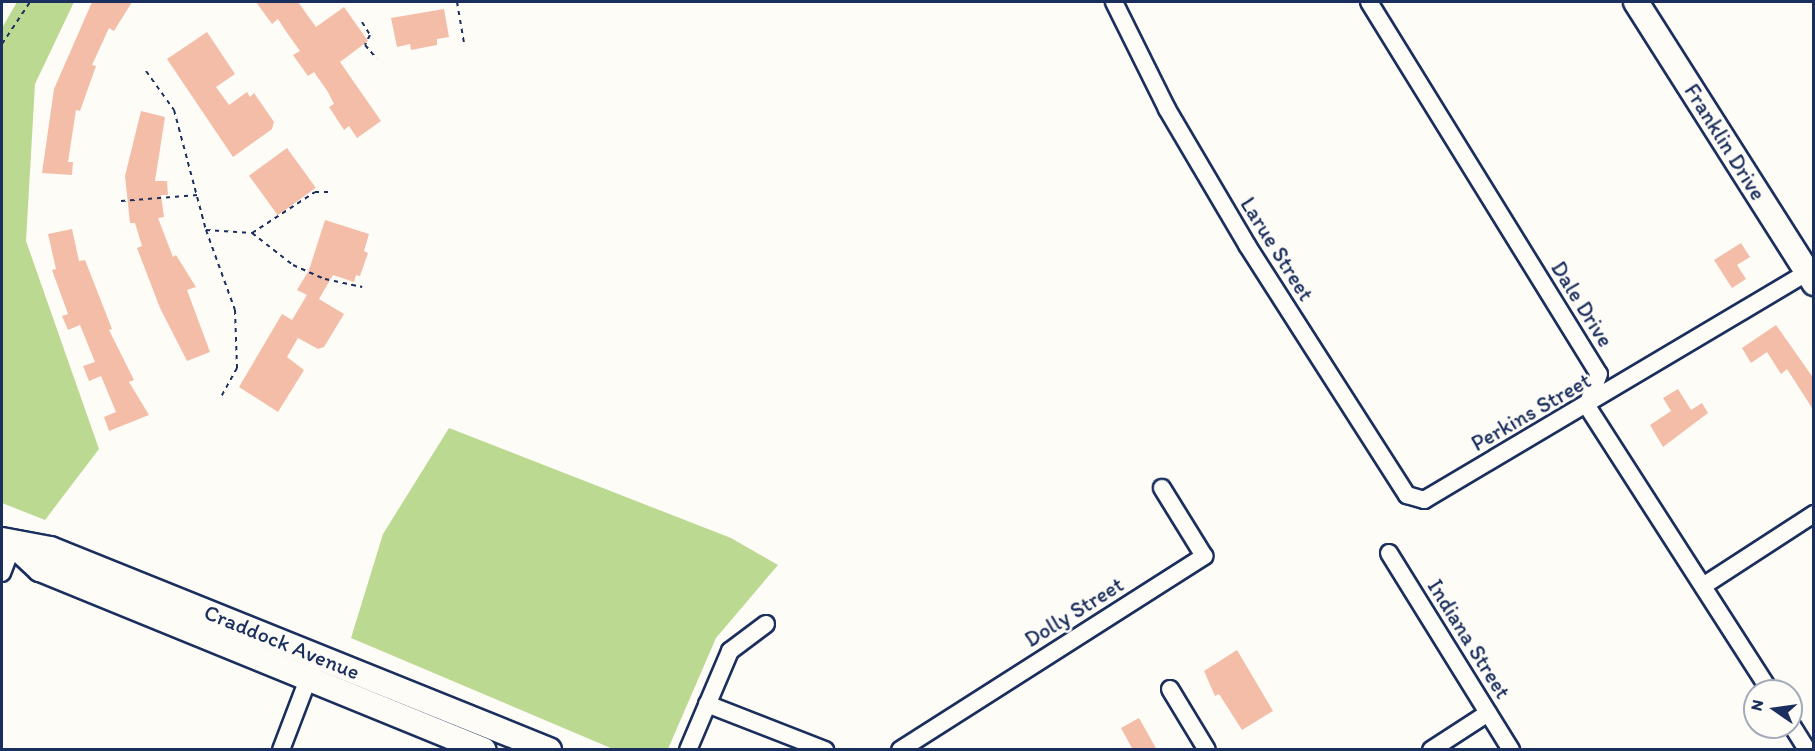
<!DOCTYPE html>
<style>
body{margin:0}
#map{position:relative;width:1815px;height:751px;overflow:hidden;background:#fdfcf7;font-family:Itim,sans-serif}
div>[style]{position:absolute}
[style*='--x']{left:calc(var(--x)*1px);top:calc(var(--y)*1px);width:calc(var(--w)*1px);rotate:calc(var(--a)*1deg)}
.green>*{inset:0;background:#bcd992}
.building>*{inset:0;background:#f4bda8;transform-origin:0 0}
.path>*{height:2px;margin-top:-1px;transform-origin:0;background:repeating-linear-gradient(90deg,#1b2f5e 0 4.5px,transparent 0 9px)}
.roads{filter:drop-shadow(2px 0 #1b2f5e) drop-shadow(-2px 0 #1b2f5e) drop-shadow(0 2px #1b2f5e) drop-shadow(0 -2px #1b2f5e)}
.street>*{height:16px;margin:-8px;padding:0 8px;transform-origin:8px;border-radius:8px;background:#fdfcf7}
.secondary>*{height:24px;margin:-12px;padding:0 12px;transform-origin:12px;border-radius:12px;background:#fdfcf7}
span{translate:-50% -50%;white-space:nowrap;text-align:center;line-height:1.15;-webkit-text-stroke:5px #fdfcf7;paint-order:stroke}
.street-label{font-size:22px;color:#1b2f5e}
.frame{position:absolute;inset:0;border:3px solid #1b2f5e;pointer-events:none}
.north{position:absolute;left:1743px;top:679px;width:60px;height:60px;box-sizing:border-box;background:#fdfcf7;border:2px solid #a3aaba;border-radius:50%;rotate:283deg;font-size:16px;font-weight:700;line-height:24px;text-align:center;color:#1b2f5e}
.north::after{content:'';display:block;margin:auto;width:21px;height:27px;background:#1b2f5e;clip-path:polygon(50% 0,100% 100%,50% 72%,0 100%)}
</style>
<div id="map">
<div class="green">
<i style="clip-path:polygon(17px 2px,74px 2px,35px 84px,26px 241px,99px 449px,45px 520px,2px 503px,2px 28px)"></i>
<i style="clip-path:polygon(449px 428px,731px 538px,778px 565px,716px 638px,668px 749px,613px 749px,351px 638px,383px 534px)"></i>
</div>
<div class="building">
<i style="clip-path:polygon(92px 2px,132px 2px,114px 31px,109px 28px,92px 65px,96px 66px,80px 111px,76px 110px,68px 162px,73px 162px,72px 175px,42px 173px,54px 89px)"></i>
<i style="clip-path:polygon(256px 2px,298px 2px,316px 27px,344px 7px,368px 41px,340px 62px,381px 121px,357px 138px,349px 126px,344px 130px,329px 107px,334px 104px,328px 92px,314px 72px,308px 76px,293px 55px,300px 51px,285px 30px,278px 19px,272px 24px)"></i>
<i style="clip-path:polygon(444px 9px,449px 37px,437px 39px,437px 45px,411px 50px,410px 44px,397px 47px,391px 18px)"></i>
<i style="clip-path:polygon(207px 32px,235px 74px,216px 87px,229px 105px,247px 92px,250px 97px,254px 93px,274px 122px,272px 129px,233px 157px,167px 59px)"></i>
<i style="clip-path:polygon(141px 111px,165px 117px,155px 181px,167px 181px,168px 195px,161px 195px,164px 217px,158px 218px,173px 257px,176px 255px,196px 287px,187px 290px,210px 352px,187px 361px,160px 308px,137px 248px,142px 246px,135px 223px,130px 223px,125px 176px)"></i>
<i style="left:287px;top:148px;width:49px;height:47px;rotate:54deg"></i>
<i style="clip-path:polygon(325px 220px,369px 234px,364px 251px,368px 253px,360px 276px,356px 275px,354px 282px,333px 275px,319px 299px,344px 314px,324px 347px,318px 349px,298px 338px,287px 357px,304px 370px,278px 412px,239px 387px,282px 314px,292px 320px,307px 295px,297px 290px,309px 270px)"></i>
<i style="clip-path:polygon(72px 229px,79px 261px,85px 260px,112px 329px,109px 330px,134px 380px,129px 382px,149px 415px,109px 431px,104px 417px,116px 412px,101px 376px,89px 381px,83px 366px,95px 362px,80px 325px,68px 330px,62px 316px,68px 314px,52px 270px,56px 269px,48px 234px)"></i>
<i style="clip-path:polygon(1741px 243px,1750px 257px,1737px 265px,1746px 279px,1732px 288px,1714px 260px)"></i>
<i style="clip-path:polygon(1776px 325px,1814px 379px,1814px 411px,1787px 369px,1781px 374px,1767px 352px,1751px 363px,1742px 348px)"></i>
<i style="clip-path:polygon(1678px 389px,1691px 410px,1702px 403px,1708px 413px,1663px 447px,1650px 425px,1671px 411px,1663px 398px)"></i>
<i style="clip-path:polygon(1237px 650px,1273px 711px,1242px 730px,1219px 694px,1215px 696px,1204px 671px)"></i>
<i style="clip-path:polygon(1139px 718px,1157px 750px,1133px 750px,1121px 728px)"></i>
</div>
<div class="path">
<i style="--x:198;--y:2;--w:1;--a:0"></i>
<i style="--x:457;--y:2;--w:42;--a:80.3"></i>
<i style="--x:362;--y:22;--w:15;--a:58"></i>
<i style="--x:370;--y:35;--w:11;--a:117"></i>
<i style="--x:365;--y:45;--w:18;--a:49"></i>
<i style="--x:2;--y:44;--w:50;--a:-56.3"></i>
<i style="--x:146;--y:71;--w:48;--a:54.3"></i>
<i style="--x:174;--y:110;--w:124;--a:75.1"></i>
<i style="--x:206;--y:230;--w:85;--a:70.1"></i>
<i style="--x:235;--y:310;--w:58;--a:88"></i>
<i style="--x:237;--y:368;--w:33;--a:119"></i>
<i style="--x:121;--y:201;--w:77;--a:-4.5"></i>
<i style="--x:206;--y:230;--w:46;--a:3.7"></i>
<i style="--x:252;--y:233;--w:75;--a:-33.1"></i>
<i style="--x:315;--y:192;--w:13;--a:0"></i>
<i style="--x:252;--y:233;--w:52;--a:38"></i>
<i style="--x:293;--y:265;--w:35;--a:24"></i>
<i style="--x:325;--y:279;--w:38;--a:12"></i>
</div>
<div class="roads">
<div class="street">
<i style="--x:1114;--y:2;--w:119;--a:63.6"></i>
<i style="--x:1167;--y:109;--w:158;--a:59.5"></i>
<i style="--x:1247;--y:245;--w:297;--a:57.4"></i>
<i style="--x:1407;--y:495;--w:18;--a:16"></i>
<i style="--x:1424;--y:500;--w:454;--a:-30.7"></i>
<i style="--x:1369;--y:2;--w:437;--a:58.3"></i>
<i style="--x:1599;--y:374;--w:34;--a:111"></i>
<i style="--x:1587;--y:406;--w:339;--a:57.3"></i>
<i style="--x:1389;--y:553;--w:232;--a:58.2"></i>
<i style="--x:2;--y:573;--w:31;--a:-69"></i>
<i style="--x:1703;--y:586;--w:132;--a:-33"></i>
<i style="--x:1170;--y:689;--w:71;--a:58.8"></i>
<i style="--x:707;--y:704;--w:127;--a:21.3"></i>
<i style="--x:1791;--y:724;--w:31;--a:58"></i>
<i style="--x:281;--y:750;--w:87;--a:-69.1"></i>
<i style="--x:688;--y:750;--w:108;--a:-67"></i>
<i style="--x:730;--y:651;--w:45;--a:-36.9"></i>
<i style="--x:900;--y:750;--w:361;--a:-32.5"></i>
<i style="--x:1204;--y:556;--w:80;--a:-121.7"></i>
<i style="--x:1431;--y:750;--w:68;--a:-33"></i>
</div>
<div class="secondary">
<i style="--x:1636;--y:2;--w:333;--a:57.6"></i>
<i style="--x:2;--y:540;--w:49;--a:10.6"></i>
<i style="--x:50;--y:549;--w:538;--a:21.94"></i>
<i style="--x:13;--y:544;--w:37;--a:43"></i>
<i style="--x:40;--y:569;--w:479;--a:22.2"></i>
</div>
</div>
<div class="street-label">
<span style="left:1725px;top:142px;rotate:58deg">Franklin Drive</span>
<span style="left:1277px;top:249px;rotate:58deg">Larue Street</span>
<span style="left:1582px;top:304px;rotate:58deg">Dale Drive</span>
<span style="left:1531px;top:412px;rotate:-30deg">Perkins Street</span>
<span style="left:1074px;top:612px;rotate:-32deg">Dolly Street</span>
<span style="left:1469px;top:639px;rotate:58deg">Indiana Street</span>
<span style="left:282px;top:642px;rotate:22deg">Craddock Avenue</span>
</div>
<div class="frame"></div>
<div class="north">N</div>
</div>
